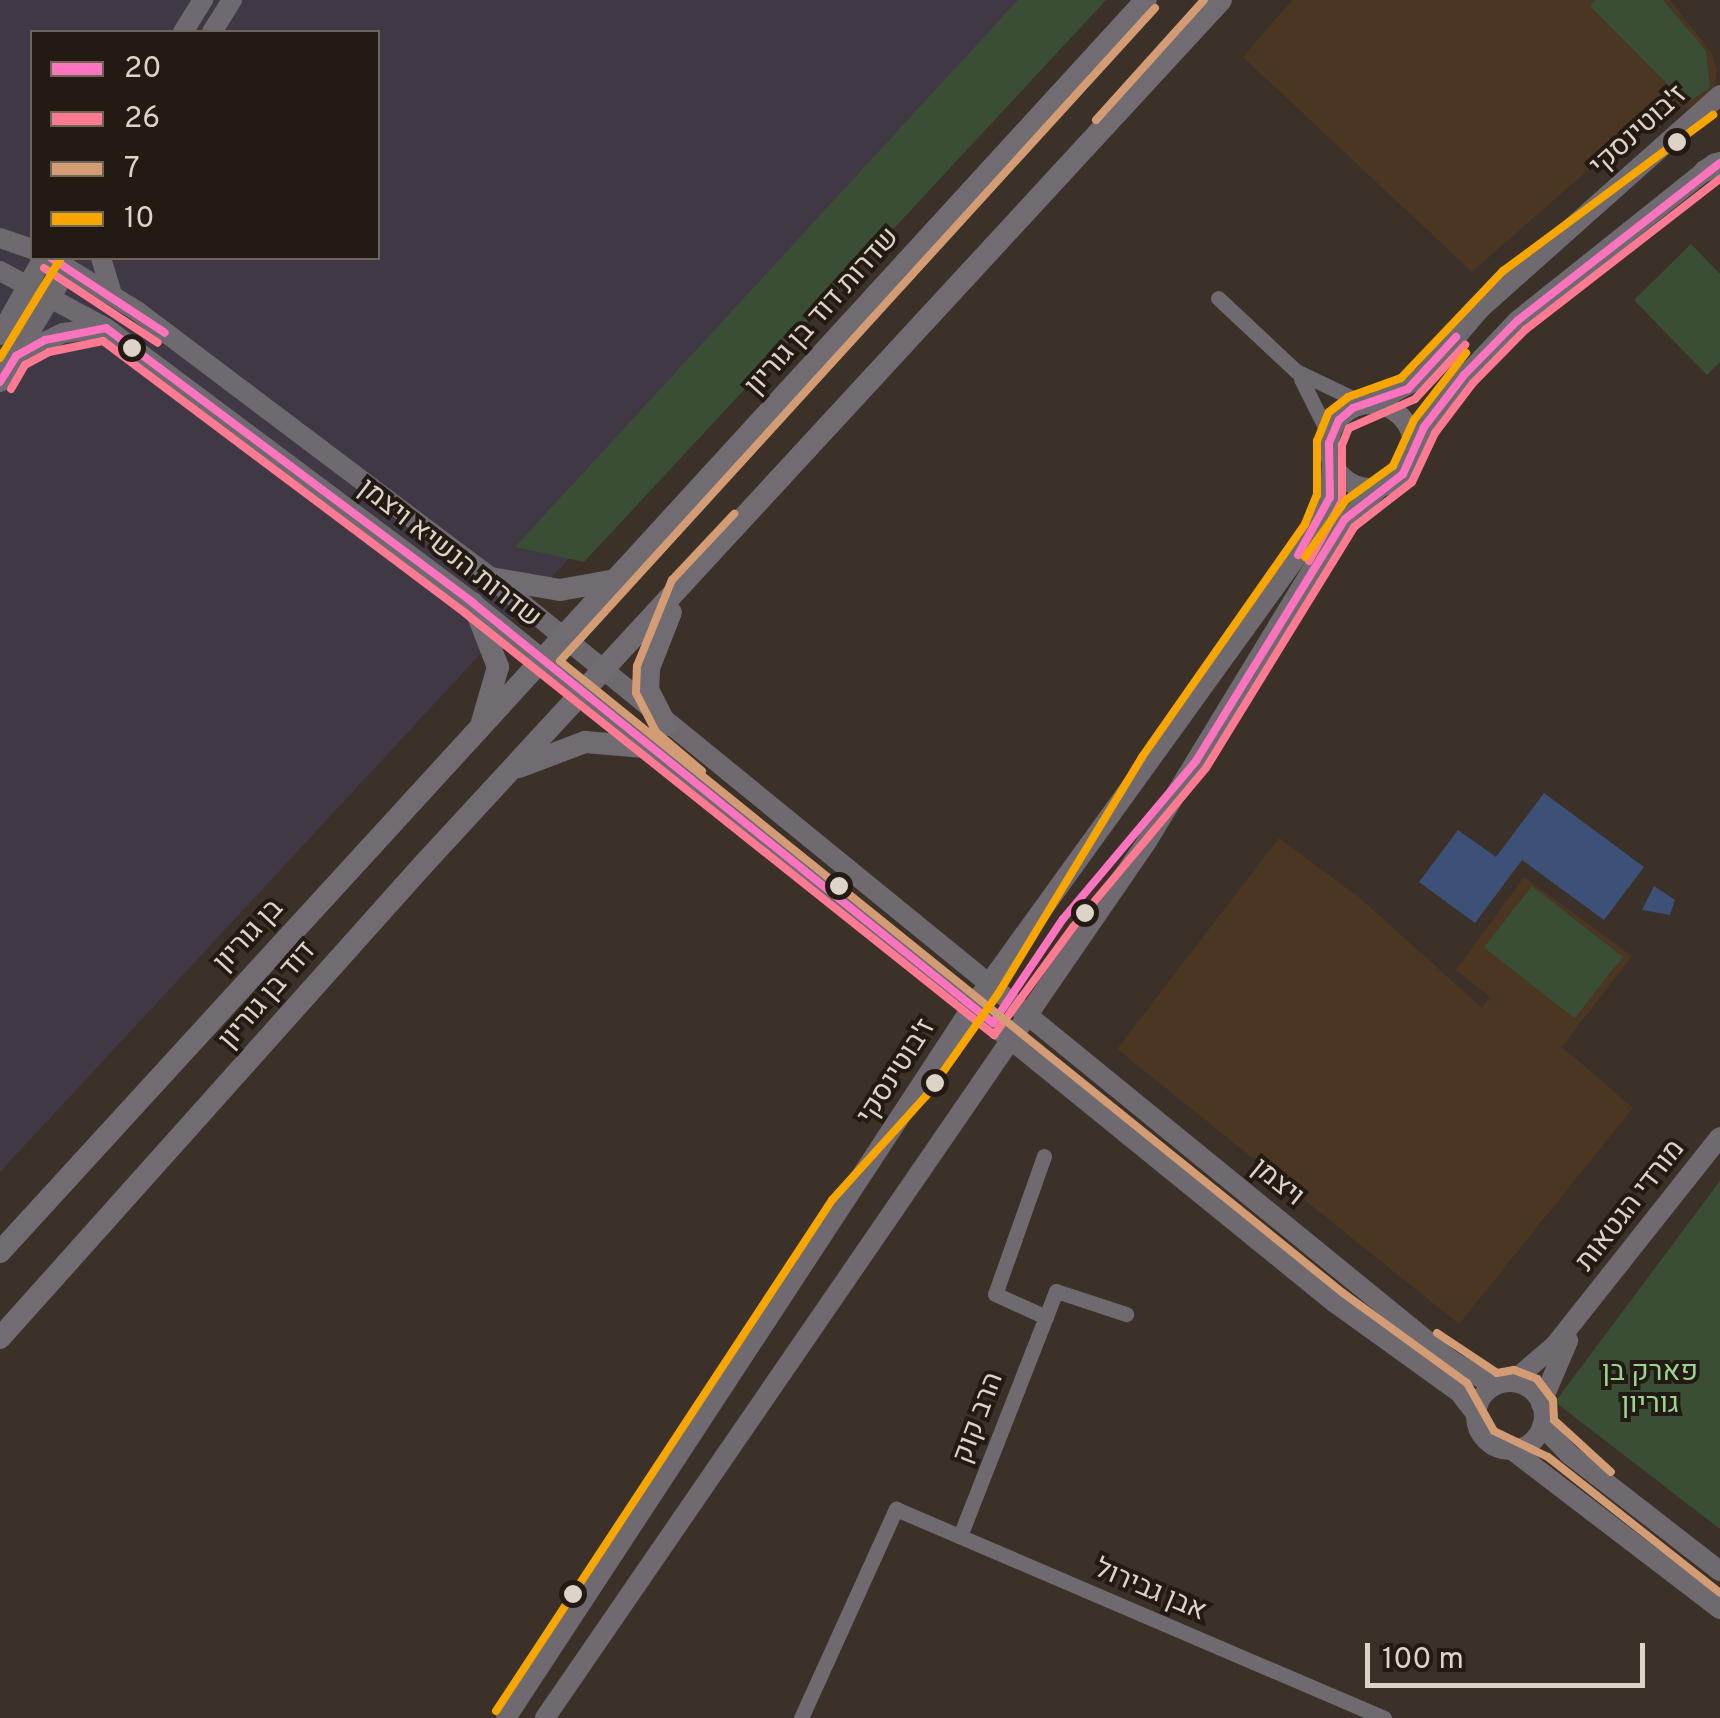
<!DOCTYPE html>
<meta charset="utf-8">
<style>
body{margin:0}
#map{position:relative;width:1720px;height:1718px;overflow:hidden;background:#3b3128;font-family:Overpass,Heebo,sans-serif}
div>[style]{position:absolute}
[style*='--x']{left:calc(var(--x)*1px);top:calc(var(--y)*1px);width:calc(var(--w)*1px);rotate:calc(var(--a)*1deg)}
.industrial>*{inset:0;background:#403845}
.built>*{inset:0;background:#4b3621}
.green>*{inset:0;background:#3a4e35;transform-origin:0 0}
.water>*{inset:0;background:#3c5078}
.minor>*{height:15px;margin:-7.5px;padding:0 7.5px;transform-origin:7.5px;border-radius:7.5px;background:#6e6a70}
.tertiary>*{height:20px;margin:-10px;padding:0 10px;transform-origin:10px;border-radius:10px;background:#6e6a70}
.tertiary>.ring{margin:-10px;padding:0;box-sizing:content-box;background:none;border:20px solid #6e6a70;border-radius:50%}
.secondary>*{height:22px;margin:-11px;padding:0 11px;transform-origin:11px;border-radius:11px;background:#716c71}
.bus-1>*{height:8px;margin:-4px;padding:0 4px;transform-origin:4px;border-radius:4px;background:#fc73be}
.bus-2>*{height:8px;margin:-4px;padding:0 4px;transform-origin:4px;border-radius:4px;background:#fe7a93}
.bus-3>*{height:8px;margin:-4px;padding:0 4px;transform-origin:4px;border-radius:4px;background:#d39c74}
.bus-4>*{height:8px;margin:-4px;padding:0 4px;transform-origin:4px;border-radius:4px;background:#f7a600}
.dots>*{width:28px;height:28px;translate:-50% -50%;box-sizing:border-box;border:5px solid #231b13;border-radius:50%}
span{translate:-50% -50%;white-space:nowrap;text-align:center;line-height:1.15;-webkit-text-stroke:8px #231b13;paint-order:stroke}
.street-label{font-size:28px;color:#ded3c8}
.park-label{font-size:28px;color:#9ad491}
.legend{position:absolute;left:30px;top:30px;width:350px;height:230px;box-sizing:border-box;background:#231b13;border:2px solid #6e655b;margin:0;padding:12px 18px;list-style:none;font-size:30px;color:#ded3c8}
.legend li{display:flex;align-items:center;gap:20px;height:50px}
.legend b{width:50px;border:2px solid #6e655b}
.scale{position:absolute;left:1365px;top:1643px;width:280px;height:45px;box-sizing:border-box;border:5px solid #ded3c8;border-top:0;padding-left:12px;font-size:30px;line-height:35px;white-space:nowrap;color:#ded3c8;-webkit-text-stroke:8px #231b13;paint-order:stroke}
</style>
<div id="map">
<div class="industrial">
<i style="clip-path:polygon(evenodd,0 0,1087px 0,0 1172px,0 0,32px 32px,378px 32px,378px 258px,32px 258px,32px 32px)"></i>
</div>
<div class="built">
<i style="clip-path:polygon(1292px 0,1670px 0,1710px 51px,1717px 69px,1714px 90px,1687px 109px,1669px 99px,1472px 272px,1243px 57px)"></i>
<i style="clip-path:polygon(1279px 838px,1360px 898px,1482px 1008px,1490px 997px,1456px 970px,1524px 877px,1632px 956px,1562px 1047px,1633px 1108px,1459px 1324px,1117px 1049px)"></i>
</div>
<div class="green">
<i style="clip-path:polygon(1018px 0,1106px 0,584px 562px,515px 547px)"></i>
<i style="clip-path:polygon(1596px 0,1663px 0,1706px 51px,1710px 88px,1686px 103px,1590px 6px)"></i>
<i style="clip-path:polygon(1691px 244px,1720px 274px,1720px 362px,1707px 375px,1634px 300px)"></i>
<i style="left:1532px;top:886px;width:115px;height:78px;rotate:38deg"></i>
<i style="clip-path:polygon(1720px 1181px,1720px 1529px,1555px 1402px)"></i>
</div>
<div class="water">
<i style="clip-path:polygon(1544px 793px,1644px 867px,1604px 920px,1522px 860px,1475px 923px,1419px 882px,1458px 830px,1496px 857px)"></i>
<i style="clip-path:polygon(1654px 886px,1675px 900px,1670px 915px,1642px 910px)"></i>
</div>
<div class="minor">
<i style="--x:1218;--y:298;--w:107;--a:43.1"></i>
<i style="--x:1296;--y:371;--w:76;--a:25.6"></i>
<i style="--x:1301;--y:379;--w:65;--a:63.4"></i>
<i style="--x:1044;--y:1156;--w:146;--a:109.5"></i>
<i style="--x:995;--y:1294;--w:56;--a:24.3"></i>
<i style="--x:960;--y:1536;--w:263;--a:-68.6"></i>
<i style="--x:1056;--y:1291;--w:74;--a:18.2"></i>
<i style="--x:801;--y:1718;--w:230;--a:-65.6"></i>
<i style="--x:896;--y:1509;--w:531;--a:23.18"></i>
</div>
<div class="tertiary">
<i style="--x:183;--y:32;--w:38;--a:-58"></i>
<i style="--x:212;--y:32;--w:38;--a:-58"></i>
<i style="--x:0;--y:238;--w:34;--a:19"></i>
<i style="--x:51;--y:258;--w:101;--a:31.6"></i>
<i style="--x:137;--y:311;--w:443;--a:37"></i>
<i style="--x:491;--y:578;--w:1238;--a:39.17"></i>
<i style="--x:1451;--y:1360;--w:50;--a:31.2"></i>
<i style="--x:101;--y:258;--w:38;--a:73"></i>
<i style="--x:0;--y:271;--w:120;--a:28.3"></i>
<i style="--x:106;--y:328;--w:459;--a:36.8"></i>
<i style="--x:473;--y:603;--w:1110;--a:39.08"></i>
<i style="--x:1335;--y:1303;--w:153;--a:35.7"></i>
<i style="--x:1459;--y:1392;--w:28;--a:52"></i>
<i style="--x:0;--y:335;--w:88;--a:-60.8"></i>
<i style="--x:18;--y:355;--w:50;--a:-26.1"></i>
<i style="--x:63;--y:333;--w:43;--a:-6.6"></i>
<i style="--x:0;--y:382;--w:113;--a:-59.1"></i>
<i class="ring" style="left:1329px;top:404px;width:64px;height:64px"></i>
<i style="--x:1372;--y:404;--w:57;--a:-28.4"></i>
<i style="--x:1422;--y:377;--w:91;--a:-49.5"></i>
<i style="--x:1481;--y:308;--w:320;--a:-41.7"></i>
<i style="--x:1413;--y:448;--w:64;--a:-57.1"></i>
<i style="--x:1448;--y:394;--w:100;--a:-46.6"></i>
<i style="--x:1517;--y:321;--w:253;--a:-38.6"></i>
<i style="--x:1512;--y:1382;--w:57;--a:-40.7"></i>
<i style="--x:1555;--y:1345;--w:265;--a:-51.6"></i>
<i class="ring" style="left:1476px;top:1382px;width:48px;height:48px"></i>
<i style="--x:1541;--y:1404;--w:69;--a:-66.8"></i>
<i style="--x:1542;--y:1426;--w:39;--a:46"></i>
<i style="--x:1569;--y:1454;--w:191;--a:37.8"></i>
<i style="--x:1512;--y:1450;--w:262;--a:37.4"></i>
<i style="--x:506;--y:1718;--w:850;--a:-56.76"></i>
<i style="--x:972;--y:1007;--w:588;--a:-54.2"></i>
<i style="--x:1316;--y:530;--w:36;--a:-67"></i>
<i style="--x:1330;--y:497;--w:35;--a:-87"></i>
<i style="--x:545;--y:1718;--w:1062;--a:-55.52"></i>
<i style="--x:1146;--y:843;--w:364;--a:-58.7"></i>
<i style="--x:1335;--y:532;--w:62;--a:-45"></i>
</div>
<div class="secondary">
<i style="--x:1705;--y:171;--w:17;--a:-28"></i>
<i style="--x:491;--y:578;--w:70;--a:9.9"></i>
<i style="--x:560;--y:590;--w:63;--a:-10.1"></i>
<i style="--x:473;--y:603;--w:69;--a:68.7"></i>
<i style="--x:498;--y:667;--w:57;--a:106.2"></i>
<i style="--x:666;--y:725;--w:39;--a:-117"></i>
<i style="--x:648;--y:690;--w:22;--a:-87"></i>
<i style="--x:649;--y:668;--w:60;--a:-68.6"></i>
<i style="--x:519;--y:767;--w:71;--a:-20.7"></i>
<i style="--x:585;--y:742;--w:59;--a:4.8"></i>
<i style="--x:0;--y:1252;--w:1697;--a:-47.53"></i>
<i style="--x:0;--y:1338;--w:633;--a:-48.2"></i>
<i style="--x:422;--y:866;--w:1178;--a:-47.3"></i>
</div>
<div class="bus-1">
<i style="--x:51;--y:258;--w:136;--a:33.3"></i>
<i style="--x:0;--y:382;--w:31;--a:-58"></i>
<i style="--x:16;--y:356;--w:33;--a:-29"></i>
<i style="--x:45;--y:340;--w:62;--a:-11.1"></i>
<i style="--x:106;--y:328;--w:459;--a:36.8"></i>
<i style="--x:473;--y:603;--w:668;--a:38.93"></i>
<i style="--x:993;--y:1023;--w:125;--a:-56.1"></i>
<i style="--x:1063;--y:919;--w:207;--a:-49.9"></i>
<i style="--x:1196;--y:761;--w:284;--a:-58.4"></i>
<i style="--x:1345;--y:519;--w:73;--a:-37.8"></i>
<i style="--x:1403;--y:474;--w:51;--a:-65.9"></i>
<i style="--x:1424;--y:427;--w:66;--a:-52.4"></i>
<i style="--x:1464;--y:375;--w:76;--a:-45.5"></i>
<i style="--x:1517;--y:321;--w:257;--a:-37.9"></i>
<i style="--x:1298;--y:555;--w:66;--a:-61.1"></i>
<i style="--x:1330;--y:497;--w:54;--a:-91.1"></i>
<i style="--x:1329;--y:443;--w:25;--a:-67"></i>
<i style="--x:1339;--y:420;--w:18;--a:-41"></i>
<i style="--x:1353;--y:408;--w:58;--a:-19.1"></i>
<i style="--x:1408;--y:389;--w:71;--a:-47.3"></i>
</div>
<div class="bus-2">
<i style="--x:44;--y:268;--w:136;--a:33.3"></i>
<i style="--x:11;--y:389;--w:28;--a:-60"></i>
<i style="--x:25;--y:365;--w:27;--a:-28"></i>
<i style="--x:49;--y:352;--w:55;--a:-11.5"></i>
<i style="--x:103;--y:341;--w:453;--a:36.9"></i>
<i style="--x:465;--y:613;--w:677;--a:38.58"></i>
<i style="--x:994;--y:1035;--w:134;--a:-53.8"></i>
<i style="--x:1073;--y:927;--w:207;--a:-50.1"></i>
<i style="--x:1206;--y:768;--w:283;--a:-58.4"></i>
<i style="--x:1354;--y:527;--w:73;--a:-37.8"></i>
<i style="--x:1412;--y:482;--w:54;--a:-64.9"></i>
<i style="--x:1435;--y:433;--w:63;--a:-52.8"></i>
<i style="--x:1473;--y:383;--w:74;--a:-45.5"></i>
<i style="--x:1525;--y:330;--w:247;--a:-37.8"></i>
<i style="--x:1309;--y:561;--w:68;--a:-61.2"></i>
<i style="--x:1342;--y:501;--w:56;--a:-90"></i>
<i style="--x:1342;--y:445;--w:18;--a:-68"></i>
<i style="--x:1349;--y:428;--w:72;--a:-23.7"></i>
<i style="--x:1415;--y:399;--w:74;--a:-47.2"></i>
</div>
<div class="bus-3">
<i style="--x:1155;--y:8;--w:883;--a:132.34"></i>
<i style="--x:560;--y:661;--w:1006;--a:38.91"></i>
<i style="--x:1343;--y:1293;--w:153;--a:36"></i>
<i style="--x:1467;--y:1383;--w:55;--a:60.6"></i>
<i style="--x:1494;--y:1431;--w:60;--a:25.7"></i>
<i style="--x:1548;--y:1457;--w:219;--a:38.3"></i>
<i style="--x:1096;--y:120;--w:161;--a:-48"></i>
<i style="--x:702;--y:771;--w:60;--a:-139.7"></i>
<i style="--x:656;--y:732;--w:44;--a:-117.1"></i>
<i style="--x:636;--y:693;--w:27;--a:-88"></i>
<i style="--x:637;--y:666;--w:93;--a:-67.9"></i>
<i style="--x:672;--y:580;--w:91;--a:-46.8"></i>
<i style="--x:1437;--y:1333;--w:72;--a:33.7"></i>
<i style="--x:1497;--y:1373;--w:17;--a:-10"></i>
<i style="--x:1514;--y:1370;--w:25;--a:21"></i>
<i style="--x:1537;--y:1379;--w:26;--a:53"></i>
<i style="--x:1553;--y:1400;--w:20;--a:87"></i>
<i style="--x:1554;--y:1420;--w:77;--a:42.4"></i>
</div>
<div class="bus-4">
<i style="--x:0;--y:358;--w:117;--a:-58.6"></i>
<i style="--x:1305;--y:557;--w:70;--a:-54.3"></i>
<i style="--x:1346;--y:500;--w:58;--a:-35.9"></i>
<i style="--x:1393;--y:466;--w:51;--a:-65.5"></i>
<i style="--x:1414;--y:420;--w:85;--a:-52.2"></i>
<i style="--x:496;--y:1711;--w:612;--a:-56.67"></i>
<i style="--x:832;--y:1200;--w:140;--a:-47.9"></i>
<i style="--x:926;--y:1096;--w:125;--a:-54.8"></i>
<i style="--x:998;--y:994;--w:277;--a:-58.7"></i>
<i style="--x:1142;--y:757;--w:284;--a:-55"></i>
<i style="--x:1305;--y:524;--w:31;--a:-68"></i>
<i style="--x:1317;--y:495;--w:54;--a:-90"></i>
<i style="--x:1317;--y:441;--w:31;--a:-68"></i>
<i style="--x:1329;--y:412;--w:24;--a:-38"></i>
<i style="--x:1348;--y:397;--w:56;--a:-19.7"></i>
<i style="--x:1401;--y:378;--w:148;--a:-46.4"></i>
<i style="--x:1503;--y:271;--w:262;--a:-36.6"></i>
</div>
<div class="dots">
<i style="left:1677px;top:142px;background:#ded3c8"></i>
<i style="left:132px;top:348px;background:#ded3c8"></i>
<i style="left:839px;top:886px;background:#ded3c8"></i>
<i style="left:1085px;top:913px;background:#ded3c8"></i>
<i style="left:935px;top:1083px;background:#ded3c8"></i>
<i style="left:573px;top:1594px;background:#ded3c8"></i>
</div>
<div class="street-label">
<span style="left:1639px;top:131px;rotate:-42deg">ז'בוטינסקי</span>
<span style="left:823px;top:312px;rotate:-48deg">שדרות דוד בן גוריון</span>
<span style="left:449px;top:554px;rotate:38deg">שדרות הנשיא ויצמן</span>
<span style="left:249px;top:936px;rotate:-47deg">בן גוריון</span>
<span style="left:268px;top:996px;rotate:-49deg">דוד בן גוריון</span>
<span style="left:897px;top:1072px;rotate:-57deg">ז'בוטינסקי</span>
<span style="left:1277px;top:1183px;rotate:39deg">ויצמן</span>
<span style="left:1631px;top:1206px;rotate:-52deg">מורדי הגטאות</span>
<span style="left:979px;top:1418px;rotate:-69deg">הרב קוק</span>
<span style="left:1150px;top:1591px;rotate:23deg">אבן גבירול</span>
</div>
<div class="park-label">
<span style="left:1650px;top:1389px">פארק בן<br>גוריון</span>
</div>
<ul class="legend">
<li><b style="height:12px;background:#fc73be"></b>20</li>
<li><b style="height:12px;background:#fe7a93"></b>26</li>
<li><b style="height:12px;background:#d39c74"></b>7</li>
<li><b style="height:12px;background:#f7a600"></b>10</li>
</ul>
<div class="scale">100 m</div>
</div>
